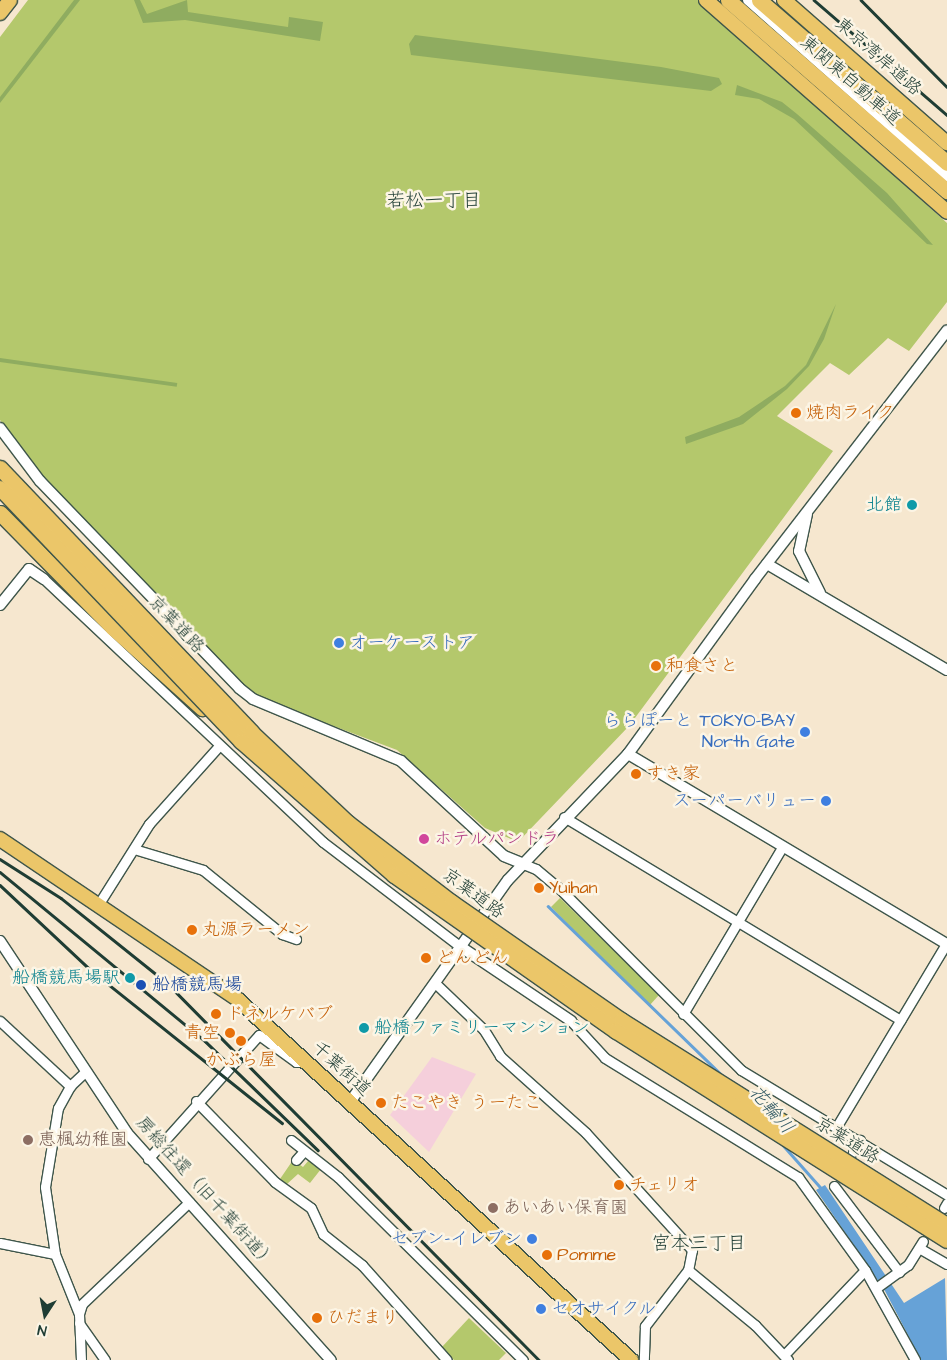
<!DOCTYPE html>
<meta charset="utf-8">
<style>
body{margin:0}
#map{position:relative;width:947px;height:1360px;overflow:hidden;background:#f6e7cf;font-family:"Architects Daughter","Klee One",sans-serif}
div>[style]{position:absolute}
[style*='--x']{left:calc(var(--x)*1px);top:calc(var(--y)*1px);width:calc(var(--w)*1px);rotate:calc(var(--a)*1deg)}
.built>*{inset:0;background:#f5cfdb}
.green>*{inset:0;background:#b4c86c}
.forest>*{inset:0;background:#8fac60;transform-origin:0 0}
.water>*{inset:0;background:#66a2d7}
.stream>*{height:2.5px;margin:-1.25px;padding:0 1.25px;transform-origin:1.25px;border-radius:1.25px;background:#66a2d7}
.roads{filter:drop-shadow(1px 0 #3f564b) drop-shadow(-1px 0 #3f564b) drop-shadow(0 1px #3f564b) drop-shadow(0 -1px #3f564b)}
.minor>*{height:9px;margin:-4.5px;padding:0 4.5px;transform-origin:4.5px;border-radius:4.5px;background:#fff}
.tertiary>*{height:10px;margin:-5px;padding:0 5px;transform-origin:5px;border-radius:5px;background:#fff}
.primary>*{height:14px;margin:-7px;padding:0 7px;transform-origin:7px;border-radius:7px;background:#ebc669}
.trunk>*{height:14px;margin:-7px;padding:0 7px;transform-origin:7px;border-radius:7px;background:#ebc669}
.motorway>*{height:15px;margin:-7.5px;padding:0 7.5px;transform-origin:7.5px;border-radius:7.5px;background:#ebc669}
.rail>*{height:2.5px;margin:-1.25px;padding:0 1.25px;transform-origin:1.25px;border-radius:1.25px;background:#1f3d34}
.bridges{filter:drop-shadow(1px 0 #3f564b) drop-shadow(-1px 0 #3f564b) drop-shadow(0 1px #3f564b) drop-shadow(0 -1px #3f564b)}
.motorway-bridge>*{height:15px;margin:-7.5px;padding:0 7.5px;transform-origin:7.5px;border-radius:7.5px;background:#ebc669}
.dots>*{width:14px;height:14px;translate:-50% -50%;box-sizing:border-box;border:2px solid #fcf5e5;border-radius:50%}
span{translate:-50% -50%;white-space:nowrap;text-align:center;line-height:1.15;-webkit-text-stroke:5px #fcf5e5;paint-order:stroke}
.street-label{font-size:18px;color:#1f3d34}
.food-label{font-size:18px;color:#c56008}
.left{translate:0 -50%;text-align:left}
.right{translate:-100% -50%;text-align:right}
.culture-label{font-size:18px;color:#0d838f}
.shop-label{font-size:18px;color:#366cbe}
.hotel-label{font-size:18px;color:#b23c85}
.transit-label{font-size:18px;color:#164399}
.education-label{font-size:18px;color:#785e54}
.neighbourhood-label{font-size:19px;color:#1f3d34}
.water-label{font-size:19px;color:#345b65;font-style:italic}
.north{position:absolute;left:20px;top:1290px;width:50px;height:50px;-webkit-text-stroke:4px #fcf5e5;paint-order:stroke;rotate:191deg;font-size:14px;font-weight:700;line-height:20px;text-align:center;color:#1f3d34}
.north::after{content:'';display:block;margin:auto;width:18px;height:22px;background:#1f3d34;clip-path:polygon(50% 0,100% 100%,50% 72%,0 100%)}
</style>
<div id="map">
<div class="built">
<i style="clip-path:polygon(432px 1057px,476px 1074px,429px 1152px,390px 1115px)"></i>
</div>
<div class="green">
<i style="clip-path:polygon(28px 0,698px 0,947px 223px,947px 302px,909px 351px,888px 338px,849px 375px,830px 363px,777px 416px,833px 451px,629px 726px,518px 842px,485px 828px,397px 750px,267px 701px,234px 680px,55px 493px,0 420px,0 37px)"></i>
<i style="clip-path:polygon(560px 898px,659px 995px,649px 1006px,551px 907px)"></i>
<i style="clip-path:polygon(293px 1160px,303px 1167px,309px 1160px,321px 1169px,310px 1183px,298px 1174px,287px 1184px,280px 1179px)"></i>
<i style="clip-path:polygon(469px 1318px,506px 1353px,499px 1360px,454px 1360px,441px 1348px)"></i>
</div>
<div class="forest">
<i style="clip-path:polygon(74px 0,80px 0,0 103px,0 97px)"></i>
<i style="clip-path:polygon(134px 0,140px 0,147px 14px,187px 0,188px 12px,288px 27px,289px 17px,323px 22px,320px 41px,185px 20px,143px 23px)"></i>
<i style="clip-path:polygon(415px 35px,661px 67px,719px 78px,722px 84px,711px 91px,411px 55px,409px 44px)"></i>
<i style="clip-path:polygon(737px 85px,782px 102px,797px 114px,887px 193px,933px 245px,927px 244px,794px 119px,759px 99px,735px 95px)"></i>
<i style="clip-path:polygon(836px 304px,824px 339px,809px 366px,787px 389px,743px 424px,686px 444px,685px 437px,739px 417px,785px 386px,806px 365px)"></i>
<i style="left:0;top:358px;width:179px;height:4px;rotate:8deg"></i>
</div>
<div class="water">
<i style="clip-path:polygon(825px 1185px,904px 1303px,945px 1278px,947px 1360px,921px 1360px,885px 1291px,816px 1190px)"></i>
</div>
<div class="stream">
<i style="--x:548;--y:906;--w:243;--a:44.2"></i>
<i style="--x:783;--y:1145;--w:60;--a:48.4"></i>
</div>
<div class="roads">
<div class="minor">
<i style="--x:44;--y:579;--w:383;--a:43.3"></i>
<i style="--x:323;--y:842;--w:173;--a:37.3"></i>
<i style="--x:564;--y:817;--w:393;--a:31.1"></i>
<i style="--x:134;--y:849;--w:72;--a:16.9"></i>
<i style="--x:203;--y:870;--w:102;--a:39"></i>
<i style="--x:282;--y:934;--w:15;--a:20"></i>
<i style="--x:521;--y:863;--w:16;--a:22"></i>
<i style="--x:536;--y:869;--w:35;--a:40"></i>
<i style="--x:563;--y:892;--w:252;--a:45"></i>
<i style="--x:741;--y:1070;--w:241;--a:31.2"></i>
<i style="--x:98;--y:905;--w:96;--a:-57.8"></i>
<i style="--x:149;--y:824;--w:103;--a:-48.1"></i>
<i style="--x:435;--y:983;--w:68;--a:43.8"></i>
<i style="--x:484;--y:1030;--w:31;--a:58"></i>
<i style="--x:500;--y:1056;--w:115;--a:41.8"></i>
<i style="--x:586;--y:1133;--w:158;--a:47.8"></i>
<i style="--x:692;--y:1250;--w:20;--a:101"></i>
<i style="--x:688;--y:1270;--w:71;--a:127.5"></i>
<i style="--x:645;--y:1326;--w:34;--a:92"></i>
<i style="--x:683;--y:1014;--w:194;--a:-59.3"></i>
<i style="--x:0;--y:1021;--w:96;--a:42.9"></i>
<i style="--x:571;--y:1021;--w:50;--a:47.4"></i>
<i style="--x:605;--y:1058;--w:227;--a:31.7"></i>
<i style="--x:798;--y:1177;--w:115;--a:54.2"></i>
<i style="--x:865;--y:1270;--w:103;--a:60.9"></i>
<i style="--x:196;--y:1101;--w:113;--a:45.7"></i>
<i style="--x:275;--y:1182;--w:44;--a:35.8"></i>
<i style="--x:311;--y:1208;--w:29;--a:65"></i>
<i style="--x:323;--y:1234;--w:50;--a:38.5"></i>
<i style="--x:362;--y:1265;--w:127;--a:48.2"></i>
<i style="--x:837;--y:1126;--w:212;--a:-59.1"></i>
<i style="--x:291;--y:1140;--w:60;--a:38.2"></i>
<i style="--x:338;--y:1177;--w:260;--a:44.7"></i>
<i style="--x:853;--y:1152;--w:14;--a:-60"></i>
<i style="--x:148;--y:1159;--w:166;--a:-48.2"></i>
<i style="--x:259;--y:1035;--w:46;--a:36.1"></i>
<i style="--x:296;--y:1062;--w:8;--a:0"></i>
<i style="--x:296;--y:1160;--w:12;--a:-48"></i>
<i style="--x:834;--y:1186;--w:108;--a:52.9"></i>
<i style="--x:944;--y:1208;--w:6;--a:-59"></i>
<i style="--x:0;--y:1243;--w:56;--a:11.3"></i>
<i style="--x:919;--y:1248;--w:32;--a:30"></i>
<i style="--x:688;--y:1270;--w:87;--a:39.4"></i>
<i style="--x:755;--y:1325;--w:48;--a:46.7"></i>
<i style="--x:876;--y:1288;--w:39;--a:-36"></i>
<i style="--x:908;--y:1265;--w:28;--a:-58"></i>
<i style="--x:79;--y:1314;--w:65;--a:-111.8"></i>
<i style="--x:55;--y:1254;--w:68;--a:-98.5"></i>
<i style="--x:45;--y:1187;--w:80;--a:-80.7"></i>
<i style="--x:58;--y:1108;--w:25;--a:-61"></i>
<i style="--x:70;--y:1086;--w:19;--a:-43"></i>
<i style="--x:79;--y:1323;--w:45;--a:54.9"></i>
<i style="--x:784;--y:1355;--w:117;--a:-46.4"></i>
<i style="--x:81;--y:1360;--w:46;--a:-92.5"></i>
<i style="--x:79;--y:1314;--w:10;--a:-73"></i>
<i style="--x:82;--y:1304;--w:148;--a:-43.6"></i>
</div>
<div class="tertiary">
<i style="--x:748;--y:0;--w:266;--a:41.5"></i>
<i style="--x:0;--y:428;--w:66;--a:53"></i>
<i style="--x:40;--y:481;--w:287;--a:46.1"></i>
<i style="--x:239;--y:688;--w:18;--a:38"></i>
<i style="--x:253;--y:699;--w:160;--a:22.7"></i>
<i style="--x:401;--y:761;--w:140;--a:42.7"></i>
<i style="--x:504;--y:856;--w:18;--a:22"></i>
<i style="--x:807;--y:514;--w:38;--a:102"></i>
<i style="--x:799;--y:551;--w:47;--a:63.4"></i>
<i style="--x:767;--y:564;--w:209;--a:30.5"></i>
<i style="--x:0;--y:605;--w:46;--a:-51.1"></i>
<i style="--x:29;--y:569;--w:18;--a:34"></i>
<i style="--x:628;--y:754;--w:371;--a:30.8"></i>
<i style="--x:0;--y:941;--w:230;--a:56.5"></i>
<i style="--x:127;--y:1133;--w:305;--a:48.1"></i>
<i style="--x:461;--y:947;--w:133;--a:33.9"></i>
<i style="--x:350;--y:1102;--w:272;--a:-54.6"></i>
<i style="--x:508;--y:880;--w:174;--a:-46.4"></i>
<i style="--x:628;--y:754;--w:216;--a:-54"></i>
<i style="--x:755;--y:579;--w:314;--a:-52.3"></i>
</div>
<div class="primary">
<i style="--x:0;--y:13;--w:16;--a:-52"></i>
</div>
<div class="trunk">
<i style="--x:706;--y:0;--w:321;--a:41.3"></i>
<i style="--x:784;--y:0;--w:217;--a:41.3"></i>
<i style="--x:0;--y:839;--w:285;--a:34"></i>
<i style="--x:236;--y:998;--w:536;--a:42.5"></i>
</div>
<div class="motorway">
<i style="--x:728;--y:0;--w:291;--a:41.1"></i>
<i style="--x:759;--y:0;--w:249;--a:40.9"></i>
<i style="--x:0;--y:513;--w:161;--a:45.5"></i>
<i style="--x:113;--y:628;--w:120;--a:42"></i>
</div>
</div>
<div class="rail">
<i style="--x:814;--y:0;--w:176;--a:40.8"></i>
<i style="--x:861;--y:0;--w:122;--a:45.3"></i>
<i style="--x:0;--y:859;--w:72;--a:32.6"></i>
<i style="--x:61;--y:898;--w:136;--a:38.7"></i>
<i style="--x:167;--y:983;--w:530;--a:45.38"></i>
<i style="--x:0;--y:872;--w:266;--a:39.5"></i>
<i style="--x:205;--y:1041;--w:157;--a:44"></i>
<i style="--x:0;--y:885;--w:127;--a:43.1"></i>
<i style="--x:93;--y:972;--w:242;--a:38.6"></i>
</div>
<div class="bridges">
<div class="motorway-bridge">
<i style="--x:0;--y:468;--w:364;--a:46.4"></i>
<i style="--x:251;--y:732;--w:133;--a:43.2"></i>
<i style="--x:348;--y:823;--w:130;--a:37.5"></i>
<i style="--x:451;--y:902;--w:207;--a:34.8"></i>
<i style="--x:621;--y:1020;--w:385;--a:32.2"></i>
<i style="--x:0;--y:488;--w:349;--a:46.4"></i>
<i style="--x:241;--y:741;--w:203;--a:41.2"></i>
<i style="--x:394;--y:875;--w:271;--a:35.1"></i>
<i style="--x:616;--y:1031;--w:391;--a:32.3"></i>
</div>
</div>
<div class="dots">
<i style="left:796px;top:413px;background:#e8710a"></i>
<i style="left:912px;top:505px;background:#0f9aa8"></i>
<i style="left:339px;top:643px;background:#3f7fe0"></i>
<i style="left:656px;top:666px;background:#e8710a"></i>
<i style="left:805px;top:732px;background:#3f7fe0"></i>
<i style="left:636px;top:774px;background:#e8710a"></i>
<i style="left:826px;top:801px;background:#3f7fe0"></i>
<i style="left:424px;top:839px;background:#d1479c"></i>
<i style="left:539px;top:888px;background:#e8710a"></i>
<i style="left:192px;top:930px;background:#e8710a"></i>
<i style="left:426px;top:958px;background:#e8710a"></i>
<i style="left:130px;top:978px;background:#0f9aa8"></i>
<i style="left:141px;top:985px;background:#1a4fb4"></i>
<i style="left:216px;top:1014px;background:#e8710a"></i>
<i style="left:364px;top:1028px;background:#0f9aa8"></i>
<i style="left:230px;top:1033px;background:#e8710a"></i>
<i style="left:241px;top:1041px;background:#e8710a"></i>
<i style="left:381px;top:1103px;background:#e8710a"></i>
<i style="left:28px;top:1140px;background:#8d6e63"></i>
<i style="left:619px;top:1185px;background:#e8710a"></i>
<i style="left:493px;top:1208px;background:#8d6e63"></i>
<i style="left:532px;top:1239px;background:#3f7fe0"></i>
<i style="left:547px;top:1255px;background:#e8710a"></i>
<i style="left:541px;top:1309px;background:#3f7fe0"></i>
<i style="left:317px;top:1318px;background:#e8710a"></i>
</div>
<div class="street-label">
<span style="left:878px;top:57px;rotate:41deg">東京湾岸道路</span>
<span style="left:850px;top:81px;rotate:41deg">東関東自動車道</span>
<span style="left:176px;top:625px;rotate:46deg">京葉道路</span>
<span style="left:473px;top:894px;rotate:36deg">京葉道路</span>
<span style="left:341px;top:1069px;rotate:42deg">千葉街道</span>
<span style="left:847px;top:1141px;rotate:32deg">京葉道路</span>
<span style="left:205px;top:1193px;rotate:48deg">房総往還（旧千葉街道）</span>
</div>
<div class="food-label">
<span class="left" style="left:806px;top:413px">焼肉ライク</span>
<span class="left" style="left:666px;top:666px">和食さと</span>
<span class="left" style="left:646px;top:774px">すき家</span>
<span class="left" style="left:549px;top:888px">Yuihan</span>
<span class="left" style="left:202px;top:930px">丸源ラーメン</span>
<span class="left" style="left:436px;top:958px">どんどん</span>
<span class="left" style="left:226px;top:1014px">ドネルケバブ</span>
<span class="right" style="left:220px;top:1033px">青空</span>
<span style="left:241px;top:1060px">かぶら屋</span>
<span class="left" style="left:391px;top:1103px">たこやき うーたこ</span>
<span class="left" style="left:629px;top:1185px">チェリオ</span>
<span class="left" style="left:557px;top:1255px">Pomme</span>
<span class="left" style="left:327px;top:1318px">ひだまり</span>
</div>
<div class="culture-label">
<span class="right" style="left:902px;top:505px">北館</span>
<span class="right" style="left:120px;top:978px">船橋競馬場駅</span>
<span class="left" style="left:374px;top:1028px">船橋ファミリーマンション</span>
</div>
<div class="shop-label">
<span class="left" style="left:349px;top:643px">オーケーストア</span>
<span class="right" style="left:795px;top:732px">ららぽーと TOKYO−BAY<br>North Gate</span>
<span class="right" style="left:816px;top:801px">スーパーバリュー</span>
<span class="right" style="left:522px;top:1239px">セブン-イレブン</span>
<span class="left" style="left:551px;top:1309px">セオサイクル</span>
</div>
<div class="hotel-label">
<span class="left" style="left:434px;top:839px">ホテルパンドラ</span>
</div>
<div class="transit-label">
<span class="left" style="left:152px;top:985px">船橋競馬場</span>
</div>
<div class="education-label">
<span class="left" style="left:38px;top:1140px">恵楓幼稚園</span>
<span class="left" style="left:503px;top:1208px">あいあい保育園</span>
</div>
<div class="neighbourhood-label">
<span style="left:434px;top:201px">若松一丁目</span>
<span style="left:699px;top:1244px">宮本三丁目</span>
</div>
<div class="water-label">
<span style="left:771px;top:1110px;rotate:49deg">花輪川</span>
</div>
<div class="north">N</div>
</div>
